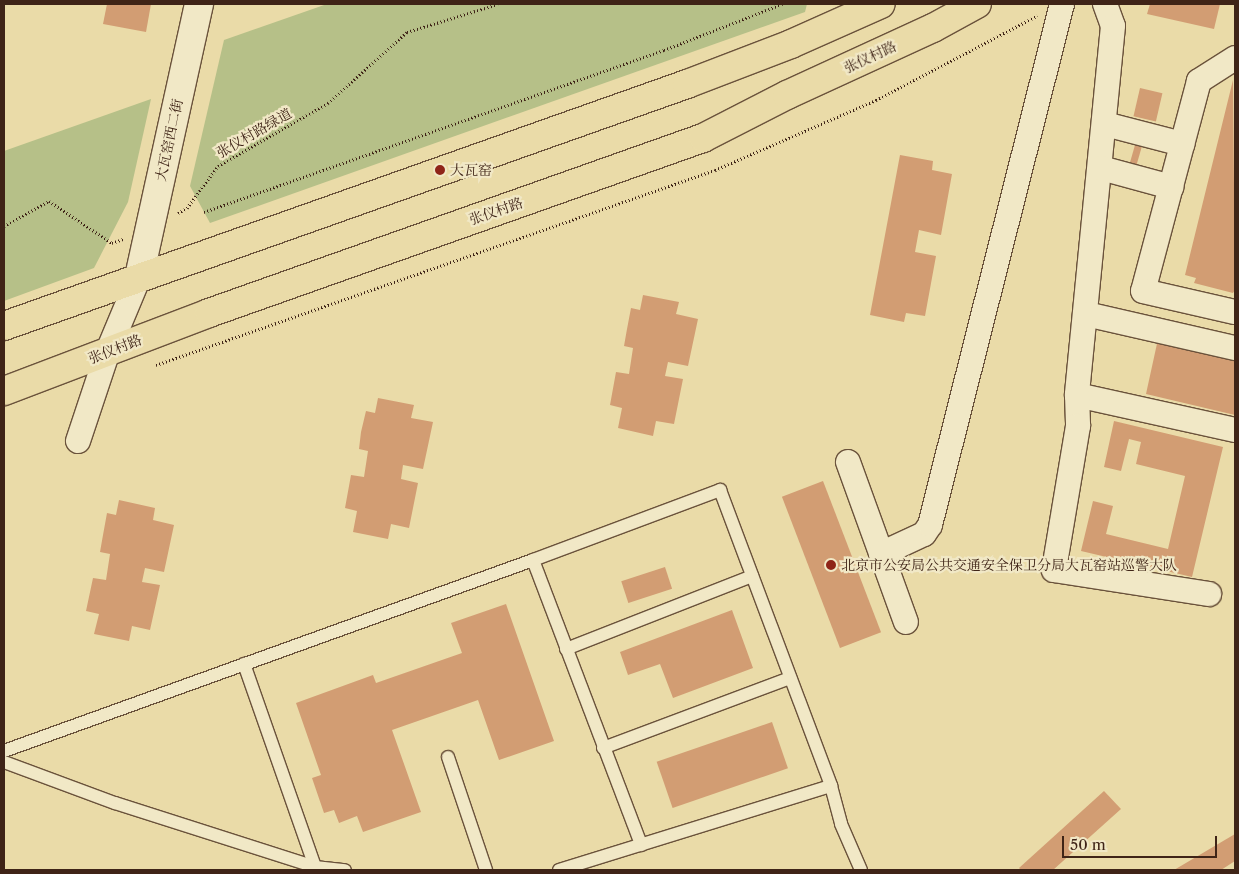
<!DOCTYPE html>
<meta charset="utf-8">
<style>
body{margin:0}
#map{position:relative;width:1239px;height:874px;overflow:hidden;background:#eadba8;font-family:"Libre Caslon Text","Noto Serif SC",serif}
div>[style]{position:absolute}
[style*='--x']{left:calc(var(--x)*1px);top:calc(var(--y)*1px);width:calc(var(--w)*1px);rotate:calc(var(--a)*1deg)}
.green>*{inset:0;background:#b6c088}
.building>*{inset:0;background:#d29d73;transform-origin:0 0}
.path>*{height:3px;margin-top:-1.5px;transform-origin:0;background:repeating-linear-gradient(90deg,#3f2417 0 1px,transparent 0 3.5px)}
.roads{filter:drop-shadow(1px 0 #6a523b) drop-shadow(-1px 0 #6a523b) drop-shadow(0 1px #6a523b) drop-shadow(0 -1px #6a523b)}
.lane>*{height:12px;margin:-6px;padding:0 6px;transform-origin:6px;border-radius:6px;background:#f1e8c6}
.street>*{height:24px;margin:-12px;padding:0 12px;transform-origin:12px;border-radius:12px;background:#f1e8c6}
.secondary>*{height:28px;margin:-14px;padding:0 14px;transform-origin:14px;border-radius:14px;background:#f1e8c6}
.primary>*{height:28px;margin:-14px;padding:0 14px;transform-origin:14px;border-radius:14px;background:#eadba8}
.dots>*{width:14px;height:14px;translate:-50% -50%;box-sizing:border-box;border:2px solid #f1e8c6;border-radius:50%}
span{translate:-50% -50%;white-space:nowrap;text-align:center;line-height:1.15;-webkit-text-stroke:4.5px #f1e8c6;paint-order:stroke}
.street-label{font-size:14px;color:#3f2417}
.poi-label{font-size:14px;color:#3f2417}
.left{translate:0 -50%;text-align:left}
.frame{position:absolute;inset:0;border:5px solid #3f2417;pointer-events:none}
.scale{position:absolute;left:1062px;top:836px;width:155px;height:22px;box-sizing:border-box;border:2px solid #3f2417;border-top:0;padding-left:6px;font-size:15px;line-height:18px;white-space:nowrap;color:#3f2417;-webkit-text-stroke:4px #f1e8c6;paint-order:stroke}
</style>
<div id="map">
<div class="green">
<i style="clip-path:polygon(327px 4px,807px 4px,805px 12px,210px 223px,190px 186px,224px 40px)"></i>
<i style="clip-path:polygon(151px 99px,128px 202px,94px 268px,4px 301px,4px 151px)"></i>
</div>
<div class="building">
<i style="clip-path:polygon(107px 4px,151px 4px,146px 32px,103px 24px)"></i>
<i style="clip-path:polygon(1150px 4px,1220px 4px,1214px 29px,1147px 14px)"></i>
<i style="clip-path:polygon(1233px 80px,1235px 290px,1233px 293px,1194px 283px,1196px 278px,1185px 275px)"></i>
<i style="left:1140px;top:88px;width:23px;height:29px;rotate:13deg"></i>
<i style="left:1135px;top:145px;width:7px;height:21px;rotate:16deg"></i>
<i style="clip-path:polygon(900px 155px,933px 161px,932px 170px,952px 174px,941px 235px,919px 230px,915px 252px,936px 256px,925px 316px,906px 313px,904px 322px,870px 315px)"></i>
<i style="clip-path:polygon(643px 295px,679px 302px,676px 314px,698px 319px,688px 366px,668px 362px,665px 376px,683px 379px,674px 424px,656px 421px,653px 436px,618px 428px,622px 408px,610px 405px,616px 372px,629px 374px,633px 348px,624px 346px,627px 329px,631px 308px,640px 310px)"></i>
<i style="clip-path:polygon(1158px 339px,1235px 357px,1235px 415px,1146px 394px)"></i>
<i style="clip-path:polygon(378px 398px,414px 405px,411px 418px,433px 422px,423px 469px,403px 465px,401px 479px,418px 483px,409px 528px,391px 524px,388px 539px,353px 532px,357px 511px,345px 508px,351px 475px,364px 477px,368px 451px,359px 449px,361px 432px,366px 411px,375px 413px)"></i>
<i style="clip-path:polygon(1114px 421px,1223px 447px,1192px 577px,1081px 551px,1093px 501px,1113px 506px,1106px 534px,1168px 549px,1185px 476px,1136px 464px,1141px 442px,1129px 439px,1121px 471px,1104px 467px)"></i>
<i style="left:823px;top:481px;width:162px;height:44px;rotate:69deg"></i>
<i style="clip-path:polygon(119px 500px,155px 508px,153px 520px,174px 525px,164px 572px,145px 568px,142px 582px,160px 585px,150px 630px,132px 626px,129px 641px,94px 634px,99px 614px,86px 611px,93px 578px,106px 580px,110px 554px,100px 552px,103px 535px,107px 513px,116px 515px)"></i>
<i style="left:665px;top:567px;width:23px;height:46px;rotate:72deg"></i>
<i style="clip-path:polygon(506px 604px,554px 741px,499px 760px,478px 700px,392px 730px,421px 812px,363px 832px,357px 816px,339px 823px,334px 810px,324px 813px,312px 778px,321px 775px,296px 703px,373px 675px,376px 683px,462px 653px,451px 623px)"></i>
<i style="clip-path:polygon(732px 610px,753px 668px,673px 698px,660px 664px,628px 675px,620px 652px)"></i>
<i style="left:772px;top:722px;width:49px;height:122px;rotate:71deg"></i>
<i style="clip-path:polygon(1104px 791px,1121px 809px,1053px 870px,1021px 870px,1019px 868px)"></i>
<i style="clip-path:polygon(1235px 834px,1235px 861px,1221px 870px,1174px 870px)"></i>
</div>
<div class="path">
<i style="--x:204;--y:212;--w:488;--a:-19.4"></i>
<i style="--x:664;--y:50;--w:127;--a:-21.3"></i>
<i style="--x:178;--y:213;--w:10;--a:-29"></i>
<i style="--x:187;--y:208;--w:52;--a:-53.6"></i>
<i style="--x:218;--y:166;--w:127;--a:-29.8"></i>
<i style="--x:328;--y:103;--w:106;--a:-41.9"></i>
<i style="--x:407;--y:32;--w:95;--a:-17.1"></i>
<i style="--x:4;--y:226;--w:51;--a:-29.1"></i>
<i style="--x:49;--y:201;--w:76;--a:33.7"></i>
<i style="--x:112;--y:243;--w:12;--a:-20"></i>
<i style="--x:156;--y:365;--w:592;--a:-19.23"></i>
<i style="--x:715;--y:170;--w:176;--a:-23.5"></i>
<i style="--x:876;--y:100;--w:182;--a:-27.6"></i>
</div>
<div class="roads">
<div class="lane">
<i style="--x:533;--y:560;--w:200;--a:-20.5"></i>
<i style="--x:720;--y:490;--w:316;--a:69.4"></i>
<i style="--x:566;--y:649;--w:200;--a:-21.4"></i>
<i style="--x:244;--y:664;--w:215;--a:70.7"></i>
<i style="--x:603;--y:748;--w:200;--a:-20.5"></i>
<i style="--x:4;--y:751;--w:562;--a:-19.85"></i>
<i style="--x:533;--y:560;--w:305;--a:69.2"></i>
<i style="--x:448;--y:757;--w:119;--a:71.4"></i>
<i style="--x:4;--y:762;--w:118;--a:20.3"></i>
<i style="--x:115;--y:803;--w:210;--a:17.7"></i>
<i style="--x:315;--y:867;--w:30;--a:6"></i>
<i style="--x:559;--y:870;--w:285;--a:-17.2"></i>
<i style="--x:831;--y:786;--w:39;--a:75"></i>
<i style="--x:841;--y:824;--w:50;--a:66.5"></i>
</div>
<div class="street">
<i style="--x:1105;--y:4;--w:23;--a:70"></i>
<i style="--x:1113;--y:26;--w:371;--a:95.6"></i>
<i style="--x:1077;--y:395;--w:162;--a:12.5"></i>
<i style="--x:1235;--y:58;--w:43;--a:147.4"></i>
<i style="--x:1199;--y:81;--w:217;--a:104.9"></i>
<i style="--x:1143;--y:291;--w:94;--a:12.9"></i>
<i style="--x:1105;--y:124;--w:80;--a:14.6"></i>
<i style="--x:1101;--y:168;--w:73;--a:15.2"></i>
<i style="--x:1086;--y:314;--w:153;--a:12.9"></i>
<i style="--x:1077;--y:395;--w:31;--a:88"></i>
<i style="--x:1078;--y:426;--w:146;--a:99.5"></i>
<i style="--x:1054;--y:570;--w:157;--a:8.8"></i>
<i style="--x:78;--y:441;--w:95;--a:-71.6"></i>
<i style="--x:108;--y:351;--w:80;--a:-67.3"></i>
<i style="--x:848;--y:462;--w:170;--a:70.1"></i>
<i style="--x:881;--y:554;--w:47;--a:-24.9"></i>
<i style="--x:924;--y:534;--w:11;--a:-56"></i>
<i style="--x:930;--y:525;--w:537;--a:-75.78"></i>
</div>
<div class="secondary">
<i style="--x:139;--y:277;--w:280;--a:-77.6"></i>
</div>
<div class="primary">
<i style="--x:4;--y:326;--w:725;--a:-19.51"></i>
<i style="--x:687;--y:84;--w:111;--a:-21"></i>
<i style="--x:791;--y:44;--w:98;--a:-24"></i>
<i style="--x:4;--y:391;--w:219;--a:-20.8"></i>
<i style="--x:209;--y:313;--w:524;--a:-19.51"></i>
<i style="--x:703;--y:138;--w:94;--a:-27.1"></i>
<i style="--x:787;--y:95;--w:161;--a:-24.7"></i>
<i style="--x:933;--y:28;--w:50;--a:-28.6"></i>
</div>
</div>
<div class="dots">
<i style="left:440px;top:170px;background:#8f2418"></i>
<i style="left:831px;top:565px;background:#8f2418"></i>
</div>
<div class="street-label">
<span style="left:870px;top:57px;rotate:-25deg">张仪村路</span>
<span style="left:254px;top:133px;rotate:-30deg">张仪村路绿道</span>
<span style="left:169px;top:140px;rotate:-78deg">大瓦窑西二街</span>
<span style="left:496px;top:211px;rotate:-19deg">张仪村路</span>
<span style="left:115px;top:349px;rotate:-21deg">张仪村路</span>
</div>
<div class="poi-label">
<span class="left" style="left:450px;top:170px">大瓦窑</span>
<span class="left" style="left:841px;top:565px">北京市公安局公共交通安全保卫分局大瓦窑站巡警大队</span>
</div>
<div class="frame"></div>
<div class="scale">50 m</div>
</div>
